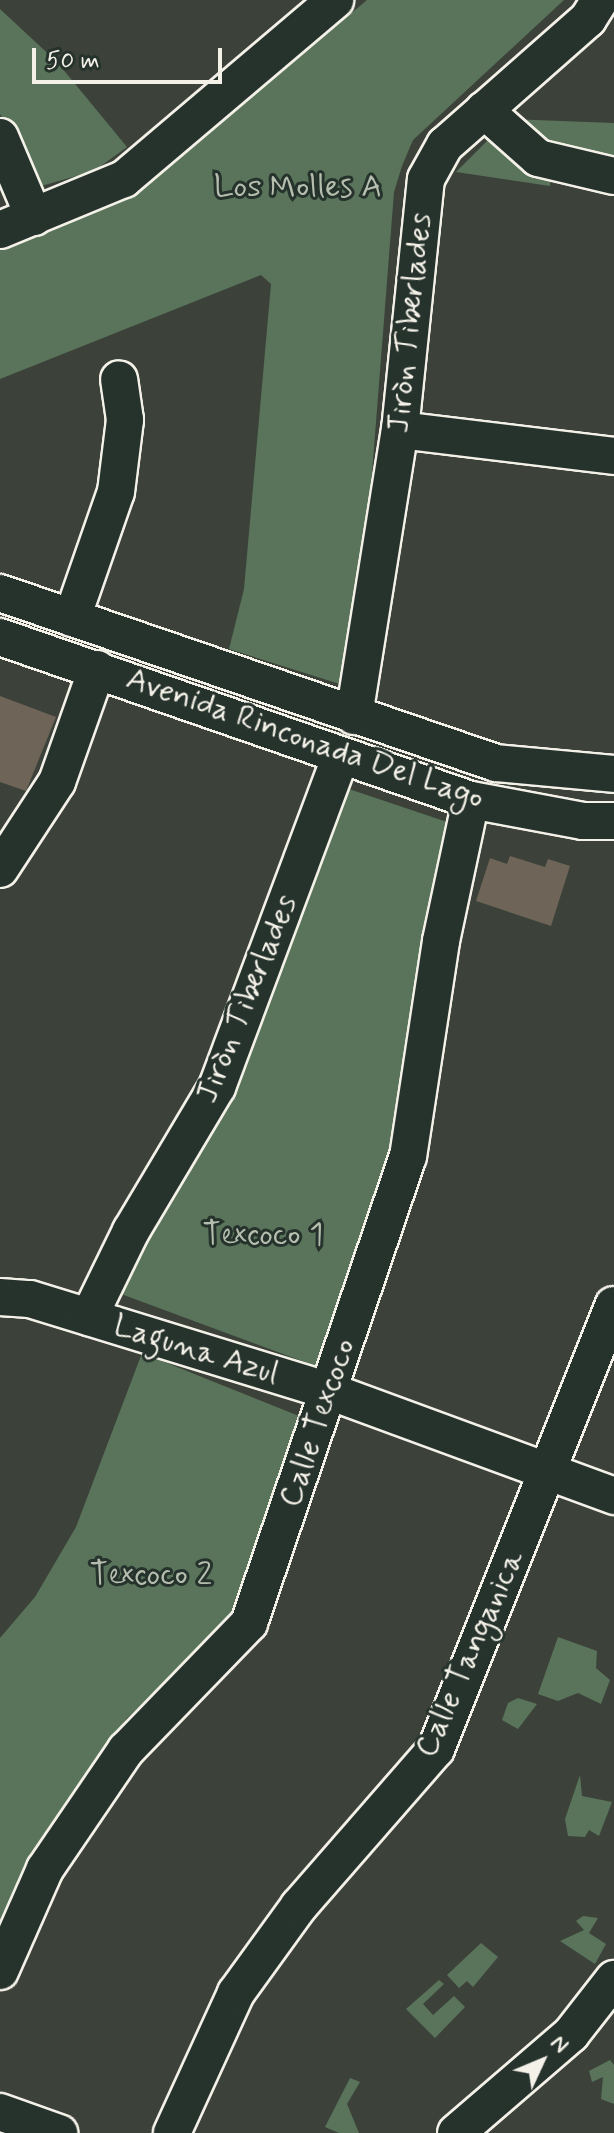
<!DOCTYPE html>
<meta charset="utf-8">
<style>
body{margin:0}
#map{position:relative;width:614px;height:2133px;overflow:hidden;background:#3c423a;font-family:Mynerve,sans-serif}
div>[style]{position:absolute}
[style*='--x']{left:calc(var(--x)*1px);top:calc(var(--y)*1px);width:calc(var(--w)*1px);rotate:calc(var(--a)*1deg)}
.green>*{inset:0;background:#59745a}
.building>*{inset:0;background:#6e6458}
.roads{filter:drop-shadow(2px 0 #f4f1e8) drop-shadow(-2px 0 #f4f1e8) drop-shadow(0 2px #f4f1e8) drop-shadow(0 -2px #f4f1e8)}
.minor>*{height:36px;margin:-18px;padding:0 18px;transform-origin:18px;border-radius:18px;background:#26332d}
span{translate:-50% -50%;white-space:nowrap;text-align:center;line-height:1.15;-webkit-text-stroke:6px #26332d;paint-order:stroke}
.park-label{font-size:32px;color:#b6bfaf}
.street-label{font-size:32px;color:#f4f1e8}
.north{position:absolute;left:502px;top:2021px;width:80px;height:80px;-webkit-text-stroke:6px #26332d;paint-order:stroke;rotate:46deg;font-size:22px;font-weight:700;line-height:32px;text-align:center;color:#f4f1e8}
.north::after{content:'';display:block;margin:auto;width:28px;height:36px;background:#f4f1e8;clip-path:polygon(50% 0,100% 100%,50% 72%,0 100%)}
.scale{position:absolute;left:32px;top:48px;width:190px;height:36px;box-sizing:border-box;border:4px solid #f4f1e8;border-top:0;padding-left:10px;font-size:24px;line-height:28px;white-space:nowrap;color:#f4f1e8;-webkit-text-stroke:6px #26332d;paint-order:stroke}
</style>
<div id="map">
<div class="green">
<i style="clip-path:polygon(367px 0,564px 0,413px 140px,402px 166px,394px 192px,362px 601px,343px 685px,229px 649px,244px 589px,271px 284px,261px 275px,0 379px,0 245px,139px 192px)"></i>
<i style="clip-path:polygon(0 9px,57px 62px,127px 147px,94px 171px,41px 186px,0 114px)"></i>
<i style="clip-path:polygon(509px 119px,614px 123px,614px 161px,552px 151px,550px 186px,456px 172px)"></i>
<i style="clip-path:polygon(340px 786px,456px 825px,409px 1106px,321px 1368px,113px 1291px)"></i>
<i style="clip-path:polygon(142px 1353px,304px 1418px,229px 1624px,127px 1718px,62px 1813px,0 1941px,0 1638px,35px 1597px,76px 1527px)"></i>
<i style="clip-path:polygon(558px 1637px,597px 1651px,596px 1668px,610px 1680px,601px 1704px,578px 1693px,558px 1701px,538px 1694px)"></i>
<i style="clip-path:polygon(518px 1698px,537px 1704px,518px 1729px,502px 1720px,508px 1703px)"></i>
<i style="clip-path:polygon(580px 1775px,582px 1796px,612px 1802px,599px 1836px,589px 1830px,585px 1837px,568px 1836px,565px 1819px)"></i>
<i style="clip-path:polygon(583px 1916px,598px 1918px,589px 1933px,606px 1944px,595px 1964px,560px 1941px,584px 1930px,576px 1921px)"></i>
<i style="clip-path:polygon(481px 1943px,498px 1957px,473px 1987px,467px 1981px,459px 1988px,447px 1975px)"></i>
<i style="clip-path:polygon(439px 1980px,444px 1984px,423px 2004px,433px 2015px,454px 1996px,465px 2007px,435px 2038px,406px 2009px)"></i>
<i style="clip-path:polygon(610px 2060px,614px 2065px,614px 2104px,601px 2099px,603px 2077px,592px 2082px,589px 2071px)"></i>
<i style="clip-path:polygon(350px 2078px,360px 2082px,347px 2104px,359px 2133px,339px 2133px,325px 2127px)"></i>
</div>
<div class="building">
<i style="clip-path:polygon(0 696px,56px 717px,26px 791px,0 782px)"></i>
<i style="clip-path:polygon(510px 856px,545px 867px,548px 859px,570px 866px,551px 926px,476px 901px,490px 858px,507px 864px)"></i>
</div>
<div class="roads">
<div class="minor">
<i style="--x:484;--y:110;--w:72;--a:41.6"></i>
<i style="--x:538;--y:158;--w:78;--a:13.3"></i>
<i style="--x:0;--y:137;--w:87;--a:67"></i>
<i style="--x:0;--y:230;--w:134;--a:-22.4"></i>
<i style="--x:124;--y:179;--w:277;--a:-40.3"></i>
<i style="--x:400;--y:430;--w:216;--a:6.9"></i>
<i style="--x:0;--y:593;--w:524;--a:18.92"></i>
<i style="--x:496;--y:763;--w:119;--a:5.3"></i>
<i style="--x:72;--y:618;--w:133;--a:-70.8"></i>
<i style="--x:116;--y:492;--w:73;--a:-82.9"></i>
<i style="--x:125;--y:420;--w:41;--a:-98.3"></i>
<i style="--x:0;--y:637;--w:498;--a:19.1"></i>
<i style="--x:471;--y:800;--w:114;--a:10.6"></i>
<i style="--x:583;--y:821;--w:31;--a:0"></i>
<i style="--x:354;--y:716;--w:290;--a:-80.9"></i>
<i style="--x:400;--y:430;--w:252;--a:-84.1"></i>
<i style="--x:426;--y:179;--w:39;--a:-61"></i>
<i style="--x:445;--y:145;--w:191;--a:-41.4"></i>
<i style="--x:588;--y:19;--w:22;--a:-58"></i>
<i style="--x:0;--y:869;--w:104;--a:-56.8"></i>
<i style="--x:57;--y:782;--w:120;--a:-70.5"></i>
<i style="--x:0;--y:1297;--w:30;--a:4"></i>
<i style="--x:30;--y:1299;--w:313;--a:17.1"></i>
<i style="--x:329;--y:1391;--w:304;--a:20.2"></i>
<i style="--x:89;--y:1317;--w:96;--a:-64"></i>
<i style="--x:131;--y:1231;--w:168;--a:-59.2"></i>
<i style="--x:217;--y:1087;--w:353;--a:-69.5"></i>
<i style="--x:0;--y:1971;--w:111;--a:-66.2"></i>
<i style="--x:45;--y:1869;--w:144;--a:-55.8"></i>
<i style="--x:126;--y:1750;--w:177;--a:-45.9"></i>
<i style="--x:249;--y:1623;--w:492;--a:-71.2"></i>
<i style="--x:408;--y:1157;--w:219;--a:-81.3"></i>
<i style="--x:441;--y:941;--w:144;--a:-78"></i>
<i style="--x:0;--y:2112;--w:63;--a:19.6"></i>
<i style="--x:172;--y:2133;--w:154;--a:-65.4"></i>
<i style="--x:236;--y:1993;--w:107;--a:-54.1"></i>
<i style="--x:299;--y:1906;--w:208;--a:-48.9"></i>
<i style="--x:436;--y:1749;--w:478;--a:-68.2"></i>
<i style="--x:456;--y:2133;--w:152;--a:-40.7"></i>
<i style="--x:571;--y:2034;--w:70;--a:-52"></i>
</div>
</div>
<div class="park-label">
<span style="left:298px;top:187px">Los Molles A</span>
<span style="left:263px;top:1235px">Texcoco 1</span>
<span style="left:151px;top:1575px">Texcoco 2</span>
</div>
<div class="street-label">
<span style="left:410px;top:323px;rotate:-84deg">Jiròn Tiberlades</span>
<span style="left:305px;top:739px;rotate:19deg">Avenida Rinconada Del Lago</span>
<span style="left:247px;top:999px;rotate:-68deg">Jiròn Tiberlades</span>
<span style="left:196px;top:1350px;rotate:17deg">Laguna Azul</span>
<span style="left:318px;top:1423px;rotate:-71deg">Calle Texcoco</span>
<span style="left:470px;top:1654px;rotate:-66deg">Calle Tanganica</span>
</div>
<div class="north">N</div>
<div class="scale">50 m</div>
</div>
